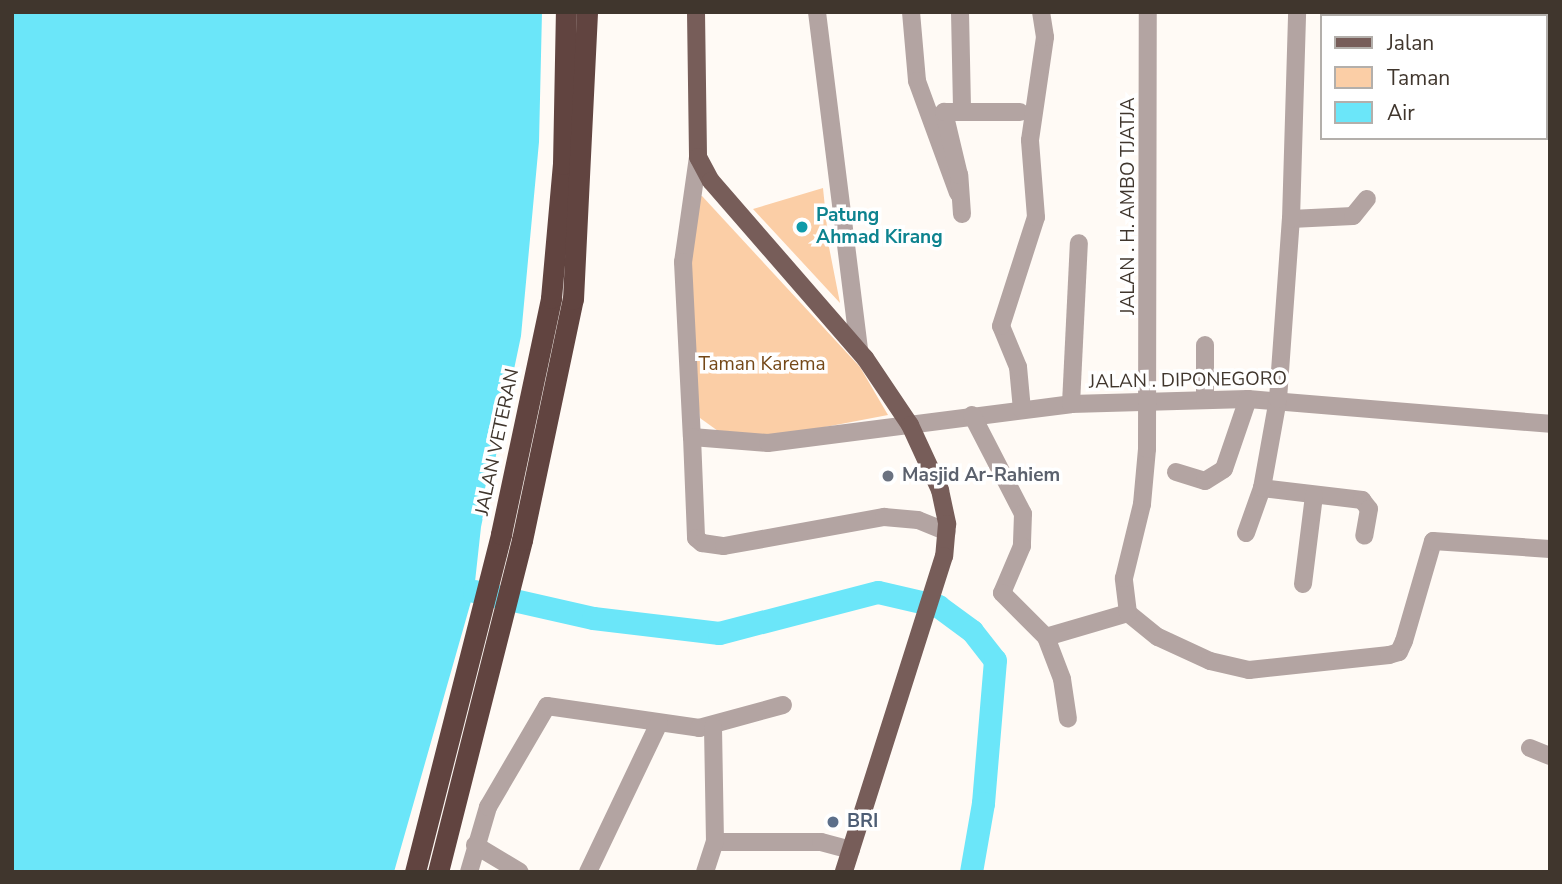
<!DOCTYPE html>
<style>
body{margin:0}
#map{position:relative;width:1562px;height:884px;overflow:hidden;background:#fffaf5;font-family:"Nunito Sans",sans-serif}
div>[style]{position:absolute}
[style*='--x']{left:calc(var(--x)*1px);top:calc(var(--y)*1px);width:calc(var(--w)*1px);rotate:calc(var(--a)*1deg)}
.green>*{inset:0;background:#fbcea6}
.water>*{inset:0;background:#6be6f9}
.river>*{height:23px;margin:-11.5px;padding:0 11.5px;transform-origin:11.5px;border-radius:11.5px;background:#6be6f9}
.minor>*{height:18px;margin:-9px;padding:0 9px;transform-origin:9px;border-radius:9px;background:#b3a4a2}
.major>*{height:18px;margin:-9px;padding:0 9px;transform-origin:9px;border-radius:9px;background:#775d59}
.highway>*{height:21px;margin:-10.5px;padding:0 10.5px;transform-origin:10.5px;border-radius:10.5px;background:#614440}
.dots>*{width:19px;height:19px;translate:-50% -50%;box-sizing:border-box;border:4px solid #fff;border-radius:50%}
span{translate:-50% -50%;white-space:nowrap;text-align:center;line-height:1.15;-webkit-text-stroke:7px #fff;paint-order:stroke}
.street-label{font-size:19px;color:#40362d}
.culture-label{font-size:19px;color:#0d838f;font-weight:700}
.left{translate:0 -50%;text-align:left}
.park-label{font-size:19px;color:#744818}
.worship-label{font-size:19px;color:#5b616d;font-weight:700}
.service-label{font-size:19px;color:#4e5e75;font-weight:700}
.frame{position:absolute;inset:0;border:14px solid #40362d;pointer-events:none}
.legend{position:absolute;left:1320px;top:14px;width:228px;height:126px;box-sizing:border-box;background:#fff;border:2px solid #b3afab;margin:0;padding:9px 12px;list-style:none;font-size:21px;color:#40362d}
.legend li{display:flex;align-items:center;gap:14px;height:35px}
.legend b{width:35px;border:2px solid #b3afab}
</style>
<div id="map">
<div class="green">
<i style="clip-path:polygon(823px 188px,829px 247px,840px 303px,753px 209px)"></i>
<i style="clip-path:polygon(702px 196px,860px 367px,888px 415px,778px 436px,718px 431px,700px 418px,686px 305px,694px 197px)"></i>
</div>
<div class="water">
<i style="clip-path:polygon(12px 12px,542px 12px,539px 142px,521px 336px,481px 527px,474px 591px,394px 872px,12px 872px)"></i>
</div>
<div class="river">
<i style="--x:474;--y:591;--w:122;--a:12.8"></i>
<i style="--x:593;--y:618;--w:127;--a:6.8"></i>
<i style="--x:719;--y:633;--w:164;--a:-14.5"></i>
<i style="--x:878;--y:592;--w:62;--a:13.1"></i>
<i style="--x:938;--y:606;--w:42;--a:36.3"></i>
<i style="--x:972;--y:631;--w:37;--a:52"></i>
<i style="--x:995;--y:660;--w:144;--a:94.8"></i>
<i style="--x:983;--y:803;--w:70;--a:99.9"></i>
</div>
<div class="minor">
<i style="--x:817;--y:12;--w:341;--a:82.9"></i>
<i style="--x:911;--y:12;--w:69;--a:85"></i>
<i style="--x:917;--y:81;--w:119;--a:69.9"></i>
<i style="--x:960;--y:12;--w:99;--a:88.8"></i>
<i style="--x:1409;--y:16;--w:4;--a:-76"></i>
<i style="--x:1486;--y:16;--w:4;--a:-76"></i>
<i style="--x:698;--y:157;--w:106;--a:98.1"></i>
<i style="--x:683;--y:262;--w:175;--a:87.1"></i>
<i style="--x:692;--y:437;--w:76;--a:4.5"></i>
<i style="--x:768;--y:443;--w:305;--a:-7.3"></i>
<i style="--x:1071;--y:404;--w:177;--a:-1.6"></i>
<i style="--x:1248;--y:399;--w:303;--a:4.7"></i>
<i style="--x:962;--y:214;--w:39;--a:-94"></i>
<i style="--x:959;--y:175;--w:65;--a:-103.4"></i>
<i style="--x:944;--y:112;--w:76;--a:0"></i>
<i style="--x:1291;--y:219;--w:62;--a:-2.8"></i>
<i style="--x:1353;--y:216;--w:22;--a:-51"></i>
<i style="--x:1205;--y:345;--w:55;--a:90"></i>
<i style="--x:1071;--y:404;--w:161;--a:-87.2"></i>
<i style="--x:1022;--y:410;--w:43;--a:-95.3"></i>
<i style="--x:1018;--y:367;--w:44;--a:-112.5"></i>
<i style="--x:1001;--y:326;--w:114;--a:-72.2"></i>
<i style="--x:1036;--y:217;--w:77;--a:-94.5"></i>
<i style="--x:1030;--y:140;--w:104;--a:-81.7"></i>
<i style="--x:1045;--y:37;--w:25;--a:-99"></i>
<i style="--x:972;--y:415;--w:111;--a:62.7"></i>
<i style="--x:1023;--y:514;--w:32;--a:92"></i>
<i style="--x:1022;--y:546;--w:51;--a:113.1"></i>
<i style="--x:1002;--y:593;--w:62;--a:45"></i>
<i style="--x:1046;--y:637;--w:45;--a:69.1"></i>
<i style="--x:1062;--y:679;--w:40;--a:81.5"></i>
<i style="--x:692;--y:437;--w:101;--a:87.7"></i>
<i style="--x:696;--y:538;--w:8;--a:40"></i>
<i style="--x:702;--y:543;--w:22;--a:8"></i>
<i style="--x:724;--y:546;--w:163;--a:-10.3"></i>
<i style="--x:884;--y:517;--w:34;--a:5"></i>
<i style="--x:918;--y:520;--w:31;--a:22"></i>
<i style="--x:1176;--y:472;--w:30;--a:17"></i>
<i style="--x:1205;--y:481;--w:22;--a:-32"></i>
<i style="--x:1224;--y:469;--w:74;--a:-71.1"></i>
<i style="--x:1262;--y:488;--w:101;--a:6.8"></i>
<i style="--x:1362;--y:500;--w:11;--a:52"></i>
<i style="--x:1369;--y:509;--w:27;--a:100"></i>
<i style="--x:1246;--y:533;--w:48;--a:-70.4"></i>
<i style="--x:1262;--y:488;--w:90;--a:-79.8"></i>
<i style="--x:1278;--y:399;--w:180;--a:-85.9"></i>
<i style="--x:1291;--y:219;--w:207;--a:-88.3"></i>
<i style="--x:1303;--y:584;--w:89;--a:-82.9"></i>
<i style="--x:1128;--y:613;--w:38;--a:39"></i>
<i style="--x:1158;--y:637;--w:57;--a:24.8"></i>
<i style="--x:1210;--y:661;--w:40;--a:13"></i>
<i style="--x:1249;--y:670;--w:141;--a:-6.1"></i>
<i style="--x:1389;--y:655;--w:10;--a:-17"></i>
<i style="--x:1399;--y:652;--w:12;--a:-66"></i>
<i style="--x:1404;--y:641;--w:104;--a:-73.8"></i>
<i style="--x:1433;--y:541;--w:117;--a:3.9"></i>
<i style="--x:1046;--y:637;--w:85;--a:-16.3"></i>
<i style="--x:1128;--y:613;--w:35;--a:-97"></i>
<i style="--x:1124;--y:578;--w:76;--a:-76.3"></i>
<i style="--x:1142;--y:504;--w:55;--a:-84.8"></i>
<i style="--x:1147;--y:449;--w:437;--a:-89.9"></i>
<i style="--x:1530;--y:748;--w:22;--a:22"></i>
<i style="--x:715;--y:842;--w:106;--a:0"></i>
<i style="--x:821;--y:842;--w:31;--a:15"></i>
<i style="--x:475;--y:845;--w:52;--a:31"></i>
<i style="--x:469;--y:872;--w:68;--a:-73.7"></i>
<i style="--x:488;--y:807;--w:117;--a:-59.7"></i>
<i style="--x:547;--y:706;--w:154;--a:8.2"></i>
<i style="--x:699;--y:728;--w:87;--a:-15.3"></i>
<i style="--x:588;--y:872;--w:165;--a:-64.5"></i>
<i style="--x:705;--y:872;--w:32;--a:-72"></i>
<i style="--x:715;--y:842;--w:115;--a:-91"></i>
</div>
<div class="major">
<i style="--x:696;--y:12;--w:145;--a:89.2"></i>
<i style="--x:698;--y:157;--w:27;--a:62"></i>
<i style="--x:711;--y:181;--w:235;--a:49"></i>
<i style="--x:865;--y:358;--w:81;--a:56.1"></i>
<i style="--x:910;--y:425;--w:72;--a:65.2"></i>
<i style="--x:940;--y:490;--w:35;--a:78"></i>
<i style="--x:947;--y:524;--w:32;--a:95"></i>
<i style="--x:944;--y:556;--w:331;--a:107.6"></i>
</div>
<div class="highway">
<i style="--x:415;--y:872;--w:349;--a:-75.7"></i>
<i style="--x:501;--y:534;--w:241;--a:-78"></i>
<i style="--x:551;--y:298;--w:135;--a:-84.9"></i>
<i style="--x:563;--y:164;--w:152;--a:-88.9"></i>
<i style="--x:438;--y:872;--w:342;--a:-75.8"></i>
<i style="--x:522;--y:540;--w:246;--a:-78.1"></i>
<i style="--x:573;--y:299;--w:287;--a:-87.2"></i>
</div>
<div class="dots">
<i style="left:802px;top:227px;background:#0f9aa8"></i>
<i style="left:888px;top:476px;background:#6b7280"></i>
<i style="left:833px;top:822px;background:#5c6f8a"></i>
</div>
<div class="street-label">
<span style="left:1129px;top:206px;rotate:-90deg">JALAN . H. AMBO TJATJA</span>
<span style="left:1188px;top:381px;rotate:-1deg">JALAN . DIPONEGORO</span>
<span style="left:498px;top:442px;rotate:-78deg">JALAN VETERAN</span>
</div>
<div class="culture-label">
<span class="left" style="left:816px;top:227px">Patung<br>Ahmad Kirang</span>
</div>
<div class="park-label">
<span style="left:762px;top:365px">Taman Karema</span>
</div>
<div class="worship-label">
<span class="left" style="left:902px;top:476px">Masjid Ar-Rahiem</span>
</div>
<div class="service-label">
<span class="left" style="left:847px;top:822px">BRI</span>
</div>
<div class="frame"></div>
<ul class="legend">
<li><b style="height:9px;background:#775d59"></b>Jalan</li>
<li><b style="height:19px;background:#fbcea6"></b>Taman</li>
<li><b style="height:19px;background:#6be6f9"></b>Air</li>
</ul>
</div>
